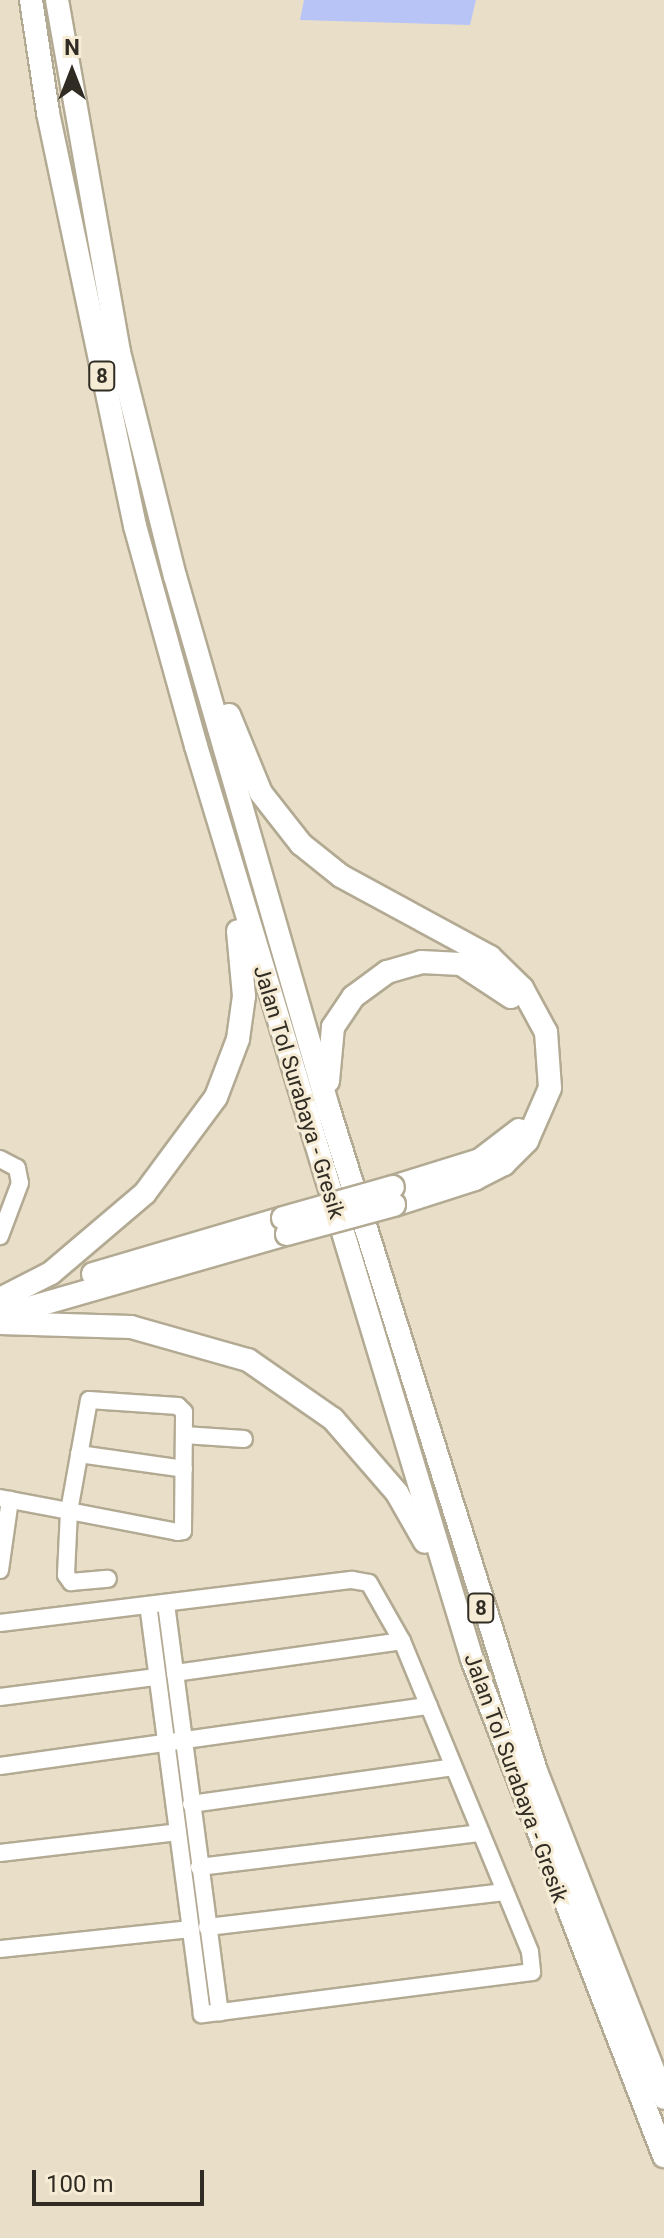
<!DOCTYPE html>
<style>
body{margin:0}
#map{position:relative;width:664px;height:2238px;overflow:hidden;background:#e9dfc8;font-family:Roboto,sans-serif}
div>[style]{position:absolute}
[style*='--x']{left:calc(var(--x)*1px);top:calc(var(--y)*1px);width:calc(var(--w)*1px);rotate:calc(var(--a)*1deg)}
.water>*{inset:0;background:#b8c4f6}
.roads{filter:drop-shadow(2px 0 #b3aa93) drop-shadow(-2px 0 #b3aa93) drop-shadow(0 2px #b3aa93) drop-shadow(0 -2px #b3aa93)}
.minor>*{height:16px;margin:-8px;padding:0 8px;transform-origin:8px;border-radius:8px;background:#fff}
.highway>*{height:22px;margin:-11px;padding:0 11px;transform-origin:11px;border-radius:11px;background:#fff}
.bridges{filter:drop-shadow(2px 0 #b3aa93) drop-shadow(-2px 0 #b3aa93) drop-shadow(0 2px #b3aa93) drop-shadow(0 -2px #b3aa93)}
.highway-bridge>*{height:22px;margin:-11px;padding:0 11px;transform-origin:11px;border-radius:11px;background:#fff}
span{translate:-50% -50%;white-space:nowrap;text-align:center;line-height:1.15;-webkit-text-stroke:6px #f6ecd5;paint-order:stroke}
.shield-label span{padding:2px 6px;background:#f6ecd5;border:2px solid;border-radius:6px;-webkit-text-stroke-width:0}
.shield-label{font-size:20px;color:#302c23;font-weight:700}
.street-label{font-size:22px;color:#302c23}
.north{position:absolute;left:32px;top:32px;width:80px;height:80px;-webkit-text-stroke:6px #f6ecd5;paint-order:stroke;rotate:0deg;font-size:22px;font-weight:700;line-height:32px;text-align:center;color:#302c23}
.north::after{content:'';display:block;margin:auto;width:28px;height:36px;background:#302c23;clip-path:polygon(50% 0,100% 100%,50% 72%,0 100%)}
.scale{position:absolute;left:32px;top:2170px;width:172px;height:36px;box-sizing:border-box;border:4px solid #302c23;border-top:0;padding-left:10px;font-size:24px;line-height:28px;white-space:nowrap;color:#302c23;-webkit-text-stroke:6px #f6ecd5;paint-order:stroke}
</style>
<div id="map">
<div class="water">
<i style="clip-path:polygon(304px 0,476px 0,470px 25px,300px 20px)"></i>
</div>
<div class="roads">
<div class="minor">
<i style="--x:0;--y:1159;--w:19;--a:28"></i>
<i style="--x:17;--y:1168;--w:15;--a:79"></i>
<i style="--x:20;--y:1183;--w:57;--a:110.7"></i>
<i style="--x:184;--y:1435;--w:60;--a:3.8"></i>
<i style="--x:79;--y:1454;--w:106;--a:8.1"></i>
<i style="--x:0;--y:1498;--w:70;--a:10.7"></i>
<i style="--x:69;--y:1511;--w:111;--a:10.9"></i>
<i style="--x:178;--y:1532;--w:5;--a:-11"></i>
<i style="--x:183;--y:1531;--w:119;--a:-89.5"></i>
<i style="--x:184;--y:1412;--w:8;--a:-135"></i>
<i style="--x:178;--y:1406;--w:89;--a:-176.1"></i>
<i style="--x:89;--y:1400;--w:113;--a:100.2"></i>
<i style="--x:69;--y:1511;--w:64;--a:92.7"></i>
<i style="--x:66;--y:1575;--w:9;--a:54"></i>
<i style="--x:71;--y:1582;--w:37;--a:-5"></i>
<i style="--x:0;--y:1570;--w:71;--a:-81.9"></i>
<i style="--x:166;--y:1604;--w:412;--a:82.5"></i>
<i style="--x:0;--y:1623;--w:355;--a:-7"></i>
<i style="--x:352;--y:1580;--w:17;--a:10"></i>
<i style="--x:369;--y:1583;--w:67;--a:60.4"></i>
<i style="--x:402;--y:1641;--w:336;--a:67.6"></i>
<i style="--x:530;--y:1952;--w:20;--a:84"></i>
<i style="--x:532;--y:1972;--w:333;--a:172.7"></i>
<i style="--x:202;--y:2014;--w:412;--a:-97.5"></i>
<i style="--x:175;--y:1673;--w:229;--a:-8"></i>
<i style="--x:0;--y:1697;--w:158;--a:-7.3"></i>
<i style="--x:0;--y:1766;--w:433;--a:-8"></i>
<i style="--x:191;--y:1804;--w:265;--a:-8"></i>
<i style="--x:0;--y:1853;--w:179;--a:-6.7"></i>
<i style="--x:199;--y:1867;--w:284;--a:-6.9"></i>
<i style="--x:207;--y:1927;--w:300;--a:-6.7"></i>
<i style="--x:0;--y:1949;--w:191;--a:-6"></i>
</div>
<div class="highway">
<i style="--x:31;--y:0;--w:114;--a:81.4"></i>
<i style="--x:48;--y:113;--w:422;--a:78.1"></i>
<i style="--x:135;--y:526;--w:228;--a:74.5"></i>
<i style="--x:196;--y:746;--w:954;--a:73.18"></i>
<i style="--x:472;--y:1659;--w:533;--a:68.88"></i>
<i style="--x:57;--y:0;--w:357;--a:80"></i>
<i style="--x:119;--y:352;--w:231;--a:76"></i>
<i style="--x:175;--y:576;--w:553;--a:73.93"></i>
<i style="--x:328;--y:1107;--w:696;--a:72.61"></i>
<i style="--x:536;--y:1771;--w:351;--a:68.6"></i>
<i style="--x:229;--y:715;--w:84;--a:67.7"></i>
<i style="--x:261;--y:793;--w:65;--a:51.9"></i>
<i style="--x:301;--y:844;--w:51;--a:38.7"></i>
<i style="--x:341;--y:876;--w:170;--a:28.5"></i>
<i style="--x:490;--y:957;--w:45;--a:44.1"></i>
<i style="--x:522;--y:988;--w:50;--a:61.4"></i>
<i style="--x:546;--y:1032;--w:56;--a:85.9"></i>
<i style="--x:550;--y:1088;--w:58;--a:113.5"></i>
<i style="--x:527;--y:1141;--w:33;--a:135"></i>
<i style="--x:504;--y:1164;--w:33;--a:153"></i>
<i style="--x:475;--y:1179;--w:85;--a:162.2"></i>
<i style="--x:328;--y:1081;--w:54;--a:-84.7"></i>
<i style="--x:333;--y:1027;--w:36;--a:-56"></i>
<i style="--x:353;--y:997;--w:42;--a:-36.3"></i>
<i style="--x:387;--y:972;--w:35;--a:-16"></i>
<i style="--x:421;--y:962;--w:40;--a:2.9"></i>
<i style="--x:461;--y:964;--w:60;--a:33.4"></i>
<i style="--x:393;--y:1187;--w:91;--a:-17.2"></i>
<i style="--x:480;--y:1160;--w:49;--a:-37.6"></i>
<i style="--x:93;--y:1274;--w:198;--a:-16.4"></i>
<i style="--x:0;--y:1299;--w:57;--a:-27"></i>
<i style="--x:51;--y:1273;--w:123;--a:-40.4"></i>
<i style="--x:145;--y:1193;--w:119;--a:-53.5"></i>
<i style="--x:216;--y:1097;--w:62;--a:-69.2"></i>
<i style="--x:238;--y:1039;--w:43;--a:-82.1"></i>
<i style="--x:244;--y:996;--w:65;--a:-95.3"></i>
<i style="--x:4;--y:1315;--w:294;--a:-16"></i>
<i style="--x:0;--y:1323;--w:131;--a:1.7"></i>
<i style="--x:131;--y:1327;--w:122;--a:15.8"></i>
<i style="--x:248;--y:1360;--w:103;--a:34.8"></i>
<i style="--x:333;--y:1419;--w:98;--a:49.1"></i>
<i style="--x:397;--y:1493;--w:56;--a:60.3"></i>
</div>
</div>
<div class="bridges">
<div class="highway-bridge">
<i style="--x:283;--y:1218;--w:114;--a:-15.7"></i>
<i style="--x:287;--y:1234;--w:111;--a:-15.2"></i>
</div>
</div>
<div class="shield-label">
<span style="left:102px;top:376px">8</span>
<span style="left:481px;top:1608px">8</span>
</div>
<div class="street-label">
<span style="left:299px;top:1092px;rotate:73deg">Jalan Tol Surabaya - Gresik</span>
<span style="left:516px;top:1778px;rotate:70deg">Jalan Tol Surabaya - Gresik</span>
</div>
<div class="north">N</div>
<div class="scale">100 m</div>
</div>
